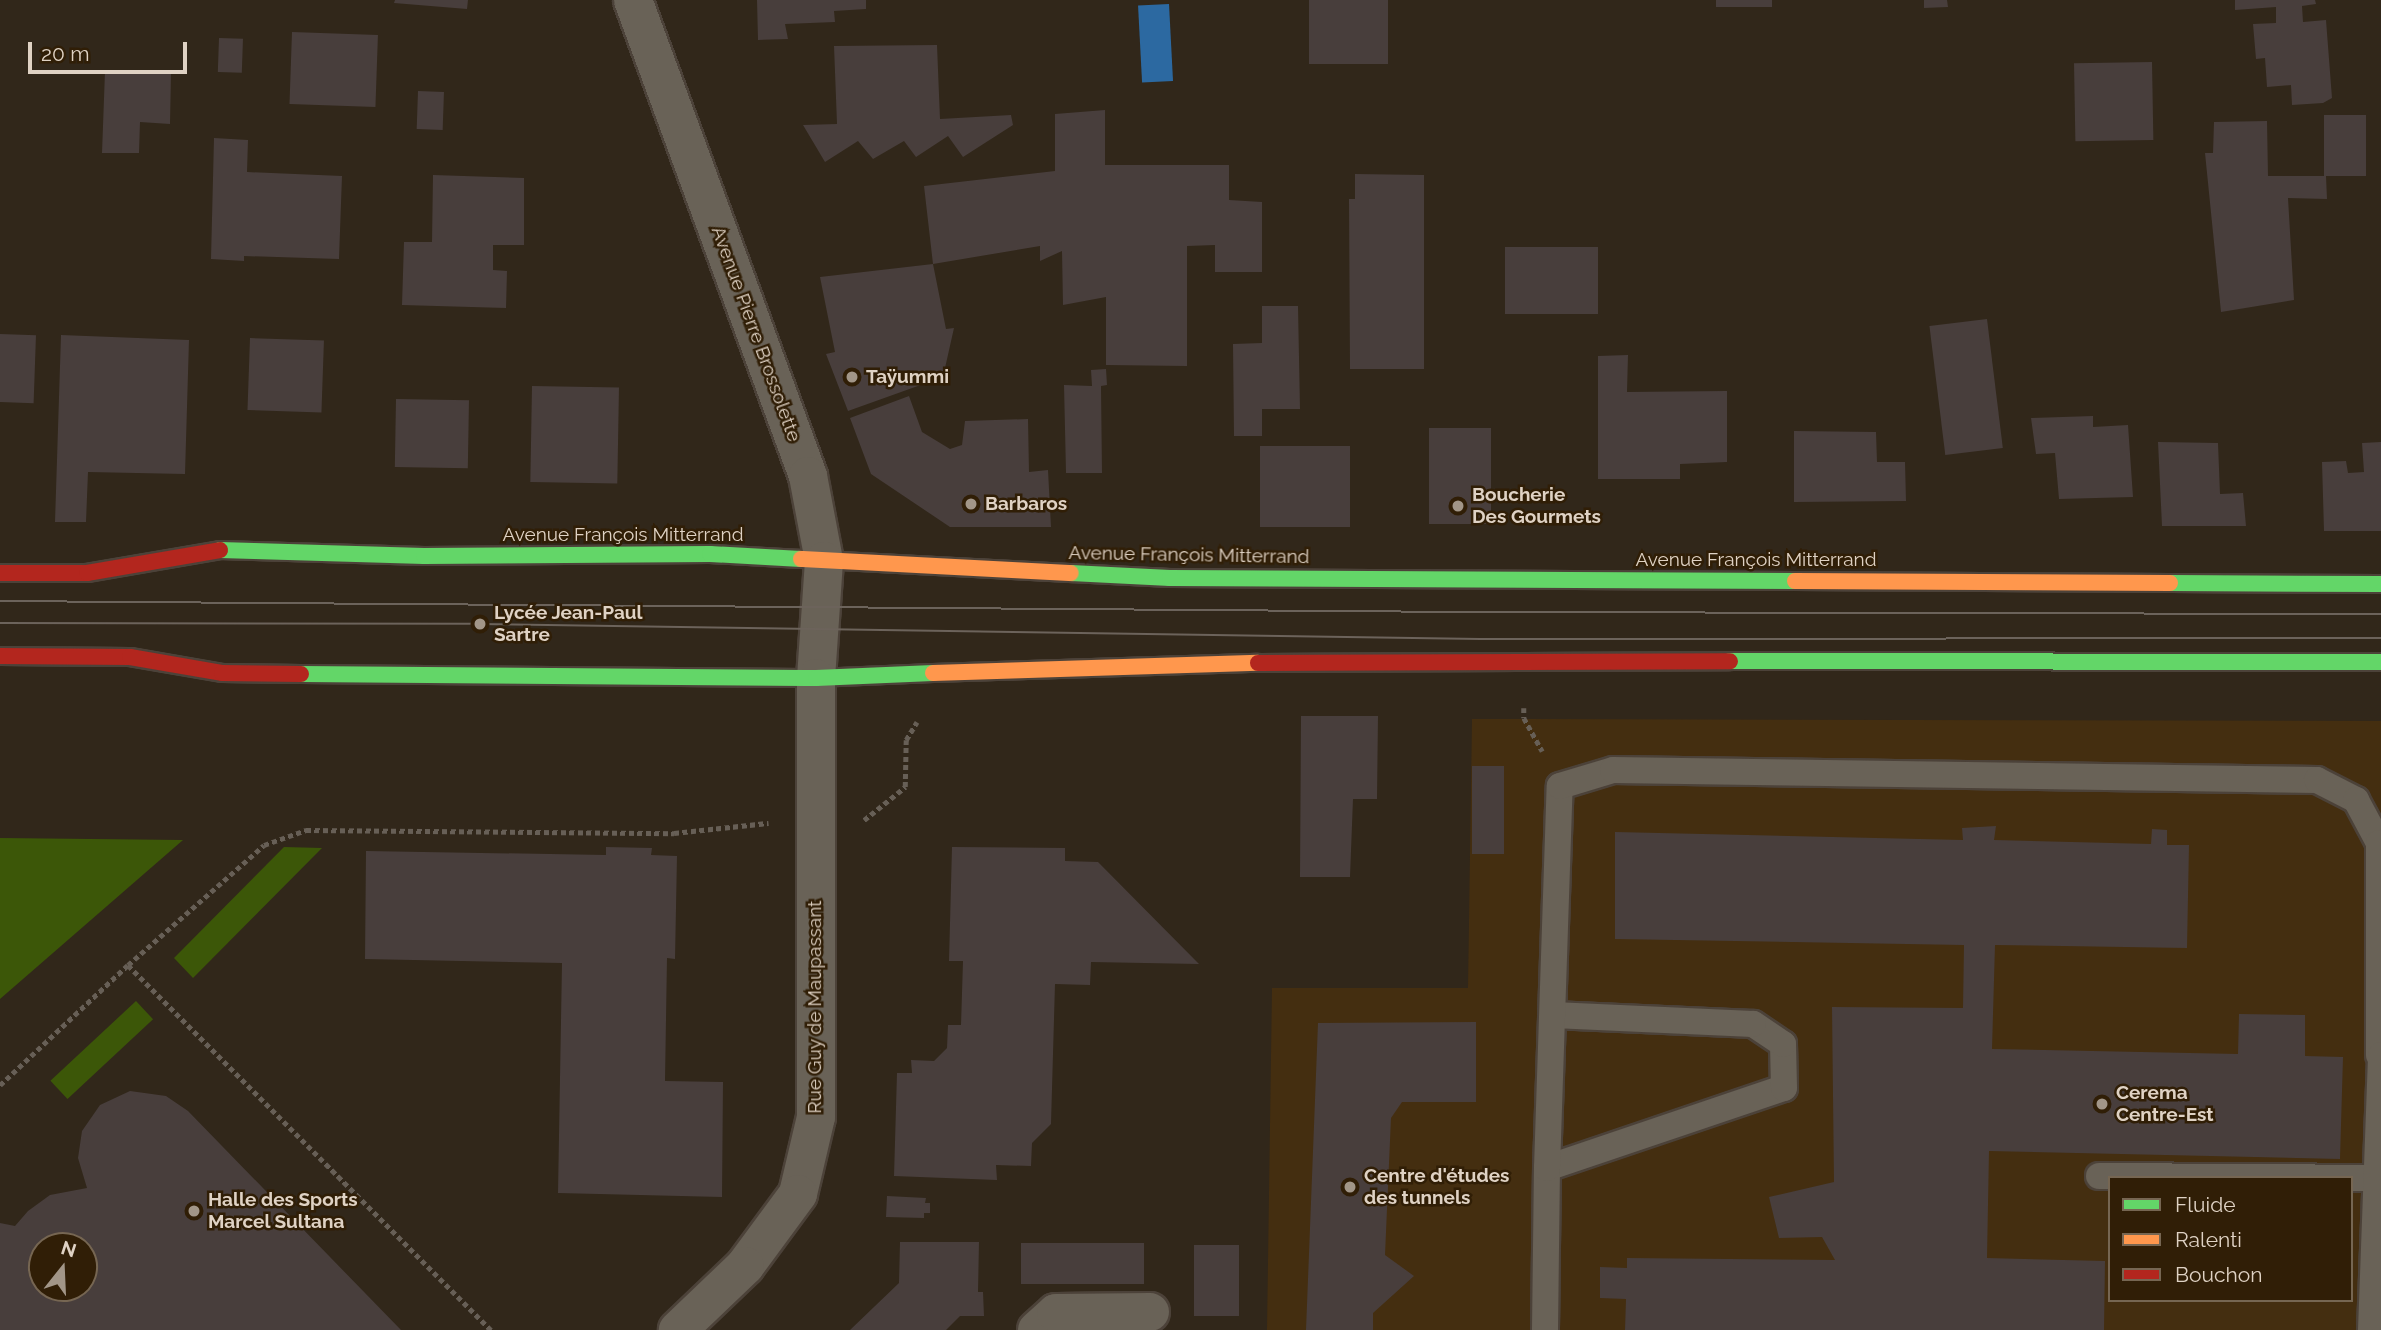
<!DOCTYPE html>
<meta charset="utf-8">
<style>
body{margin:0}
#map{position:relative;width:2381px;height:1330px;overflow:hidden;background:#31271a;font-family:Raleway,sans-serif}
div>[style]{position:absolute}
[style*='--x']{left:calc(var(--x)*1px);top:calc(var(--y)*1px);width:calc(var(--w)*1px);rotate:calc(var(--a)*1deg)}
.built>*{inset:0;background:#442e10}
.green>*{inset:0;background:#3c5708;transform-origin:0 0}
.water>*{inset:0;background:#2c69a1;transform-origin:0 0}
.building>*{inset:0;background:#483e3c;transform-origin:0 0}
.path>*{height:4.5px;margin-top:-2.25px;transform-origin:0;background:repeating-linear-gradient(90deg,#675f56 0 5px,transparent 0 8.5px)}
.roads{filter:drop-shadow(2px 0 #4c4239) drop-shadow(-2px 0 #4c4239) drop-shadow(0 2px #4c4239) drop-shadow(0 -2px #4c4239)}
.lane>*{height:26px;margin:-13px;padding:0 13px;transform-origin:13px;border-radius:13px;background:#696257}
.street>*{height:38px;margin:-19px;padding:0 19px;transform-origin:19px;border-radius:19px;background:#696257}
.fast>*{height:16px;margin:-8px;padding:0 8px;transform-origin:8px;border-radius:8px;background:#63d668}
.slow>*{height:16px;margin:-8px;padding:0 8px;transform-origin:8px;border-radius:8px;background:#ff974d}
.jam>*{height:16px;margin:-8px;padding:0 8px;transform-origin:8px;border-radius:8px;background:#b3261e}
.tram>*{height:2px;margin:-1px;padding:0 1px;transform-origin:1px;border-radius:1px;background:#6c635b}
.dots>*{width:19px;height:19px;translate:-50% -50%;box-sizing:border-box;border:4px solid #301e06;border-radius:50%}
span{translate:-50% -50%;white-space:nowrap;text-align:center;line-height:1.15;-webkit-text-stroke:5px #301e06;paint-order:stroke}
.street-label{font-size:19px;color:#dfd2c4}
.poi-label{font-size:19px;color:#dfd2c4;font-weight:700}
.left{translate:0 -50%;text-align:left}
.legend{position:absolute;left:2108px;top:1176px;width:245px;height:126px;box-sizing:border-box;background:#301e06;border:2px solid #766652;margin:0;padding:9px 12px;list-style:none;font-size:21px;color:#dfd2c4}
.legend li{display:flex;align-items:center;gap:14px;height:35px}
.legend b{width:35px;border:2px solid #766652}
.north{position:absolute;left:28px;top:1232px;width:70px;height:70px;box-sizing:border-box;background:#301e06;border:2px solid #766652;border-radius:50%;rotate:18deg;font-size:19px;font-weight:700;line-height:28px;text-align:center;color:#dfd2c4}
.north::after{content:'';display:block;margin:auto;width:24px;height:32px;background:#a29688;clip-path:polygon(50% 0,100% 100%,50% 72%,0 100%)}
.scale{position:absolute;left:28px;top:42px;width:159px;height:32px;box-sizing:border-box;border:4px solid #dfd2c4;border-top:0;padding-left:9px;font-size:21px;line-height:24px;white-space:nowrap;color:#dfd2c4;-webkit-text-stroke:5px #301e06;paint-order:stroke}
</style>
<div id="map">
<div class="built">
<i style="clip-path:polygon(evenodd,1472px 719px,2381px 721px,2381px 1330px,1267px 1330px,1272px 988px,1468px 988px,1472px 719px,2110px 1178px,2351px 1178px,2351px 1300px,2110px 1300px,2110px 1178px)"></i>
</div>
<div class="green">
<i style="clip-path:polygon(0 838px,183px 840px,0 999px)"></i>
<i style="clip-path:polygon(284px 847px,322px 848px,193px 978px,174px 958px)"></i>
<i style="left:136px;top:1001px;width:25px;height:117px;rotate:47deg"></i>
</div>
<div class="water">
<i style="left:1169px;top:4px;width:77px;height:31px;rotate:87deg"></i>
</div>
<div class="building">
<i style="clip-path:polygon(395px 0,468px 0,467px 9px,394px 3px)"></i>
<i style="clip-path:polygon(757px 0,866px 0,866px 9px,834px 11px,835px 22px,785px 24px,788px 39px,758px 40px)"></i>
<i style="left:1309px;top:0;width:79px;height:64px"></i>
<i style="left:1716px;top:0;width:56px;height:7px"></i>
<i style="clip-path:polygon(1924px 0,1947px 0,1948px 7px,1924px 8px)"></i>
<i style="clip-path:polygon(2235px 0,2315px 0,2316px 4px,2302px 6px,2303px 22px,2326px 20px,2332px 98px,2323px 103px,2292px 105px,2291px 85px,2267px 87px,2265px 58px,2256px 59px,2253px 24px,2276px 23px,2276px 7px,2235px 10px)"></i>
<i style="left:292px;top:32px;width:86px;height:72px;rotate:2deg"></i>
<i style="left:219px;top:38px;width:24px;height:34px;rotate:2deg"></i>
<i style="clip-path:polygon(937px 45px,940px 119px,1011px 115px,1013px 125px,963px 157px,948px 136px,916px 157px,904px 141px,873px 159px,858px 141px,825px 162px,803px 125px,837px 124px,834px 46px)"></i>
<i style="left:2152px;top:62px;width:78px;height:78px;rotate:89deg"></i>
<i style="clip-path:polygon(105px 71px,171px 73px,170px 124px,140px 122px,139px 153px,102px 153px)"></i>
<i style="left:418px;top:91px;width:26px;height:38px;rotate:2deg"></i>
<i style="clip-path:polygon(1105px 110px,1105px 165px,1229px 165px,1229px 200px,1262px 202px,1262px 272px,1215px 272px,1215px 245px,1187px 246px,1187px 366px,1106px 365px,1106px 297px,1063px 305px,1062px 251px,1040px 261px,1040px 246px,933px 264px,924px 186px,1055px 171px,1055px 114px)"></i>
<i style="left:2324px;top:115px;width:42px;height:61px"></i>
<i style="clip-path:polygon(2267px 121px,2268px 176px,2326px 176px,2327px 199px,2288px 198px,2294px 300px,2221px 312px,2205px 153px,2213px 153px,2214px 122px)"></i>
<i style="clip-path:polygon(214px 138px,248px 140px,247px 172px,342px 176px,339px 259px,244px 256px,244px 261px,211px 259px)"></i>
<i style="clip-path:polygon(1355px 174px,1424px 175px,1424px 369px,1350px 369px,1349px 199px,1355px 199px)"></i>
<i style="clip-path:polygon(433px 175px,524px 178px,524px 245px,493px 245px,493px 270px,507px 271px,506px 308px,402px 305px,404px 242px,432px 242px)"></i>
<i style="left:1505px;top:247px;width:93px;height:67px"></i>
<i style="clip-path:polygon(933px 264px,946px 329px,954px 328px,943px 377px,848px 411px,826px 354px,835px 352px,820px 277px)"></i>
<i style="clip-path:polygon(1262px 306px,1298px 306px,1300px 409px,1262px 409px,1262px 436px,1234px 436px,1233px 344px,1262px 343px)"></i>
<i style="left:1987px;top:319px;width:130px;height:58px;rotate:83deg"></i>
<i style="left:0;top:334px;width:36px;height:68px;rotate:2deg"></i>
<i style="clip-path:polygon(61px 335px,189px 340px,185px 474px,88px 472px,86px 522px,55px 522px)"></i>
<i style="left:250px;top:338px;width:74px;height:72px;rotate:2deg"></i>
<i style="clip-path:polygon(1628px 355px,1627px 392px,1727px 391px,1727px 462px,1680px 464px,1680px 479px,1598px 479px,1598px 356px)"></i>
<i style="clip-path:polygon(1106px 369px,1107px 385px,1101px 386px,1102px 473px,1066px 473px,1064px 385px,1092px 386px,1091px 370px)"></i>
<i style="left:532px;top:386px;width:87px;height:96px;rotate:1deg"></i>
<i style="clip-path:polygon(909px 396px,922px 432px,950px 449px,962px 445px,965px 421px,1028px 419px,1029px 472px,1048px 470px,1051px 527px,950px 527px,871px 474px,850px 418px)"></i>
<i style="left:396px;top:399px;width:73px;height:68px;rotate:1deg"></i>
<i style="clip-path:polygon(2093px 416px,2093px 427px,2128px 425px,2133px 497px,2059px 499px,2055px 453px,2036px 454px,2031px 418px)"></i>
<i style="left:1429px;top:428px;width:62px;height:96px"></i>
<i style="clip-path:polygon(1794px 431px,1876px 432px,1877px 462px,1905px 462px,1906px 501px,1794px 502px)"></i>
<i style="clip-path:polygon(2158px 442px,2218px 443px,2220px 494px,2243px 493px,2246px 526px,2162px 526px)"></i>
<i style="clip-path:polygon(2381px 442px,2381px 531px,2324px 531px,2322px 462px,2346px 461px,2348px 473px,2364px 472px,2362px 443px)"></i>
<i style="left:1260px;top:446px;width:90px;height:81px"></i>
<i style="clip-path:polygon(1301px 716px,1378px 716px,1377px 799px,1353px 799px,1350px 877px,1300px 877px)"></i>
<i style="left:1472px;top:766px;width:32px;height:88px"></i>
<i style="clip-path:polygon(1996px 826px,1994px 840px,2151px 844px,2152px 829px,2167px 830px,2167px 845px,2189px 845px,2187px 948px,1995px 945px,1992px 1049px,2238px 1054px,2239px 1014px,2305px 1015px,2305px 1056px,2343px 1057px,2340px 1159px,1989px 1151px,1987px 1258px,2105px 1261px,2104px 1330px,1625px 1330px,1626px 1299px,1600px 1298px,1600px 1267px,1627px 1268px,1627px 1258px,1835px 1260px,1822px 1237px,1779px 1238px,1769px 1197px,1834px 1182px,1832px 1007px,1963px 1008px,1964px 945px,1615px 939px,1615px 832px,1963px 840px,1962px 828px)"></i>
<i style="clip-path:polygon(606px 847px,652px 848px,651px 855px,677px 856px,675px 959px,667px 958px,665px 1081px,723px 1082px,722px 1197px,558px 1193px,562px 963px,365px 959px,366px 851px,606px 855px)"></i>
<i style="clip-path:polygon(952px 847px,1065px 848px,1065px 861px,1098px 862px,1199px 964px,1091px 962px,1090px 985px,1055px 984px,1051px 1124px,1032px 1143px,1031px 1166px,996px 1165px,997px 1180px,894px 1176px,897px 1073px,912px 1073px,911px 1060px,934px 1061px,947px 1048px,948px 1025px,961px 1025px,963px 961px,949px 961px)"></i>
<i style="clip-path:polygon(1476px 1022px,1476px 1102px,1402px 1102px,1391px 1118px,1385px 1255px,1414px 1276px,1373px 1313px,1373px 1330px,1306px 1330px,1318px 1023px)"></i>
<i style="clip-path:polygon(evenodd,130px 1091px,166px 1096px,188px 1111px,401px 1330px,0 1330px,0 1223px,15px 1226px,28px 1211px,50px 1195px,87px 1188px,78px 1158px,82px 1131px,100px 1105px,130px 1091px,42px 1246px,84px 1246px,84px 1288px,42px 1288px,42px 1246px)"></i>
<i style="clip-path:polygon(887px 1196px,926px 1198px,925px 1203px,930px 1203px,930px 1213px,924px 1213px,924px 1218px,886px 1217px)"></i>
<i style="clip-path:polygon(900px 1242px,979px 1242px,978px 1292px,983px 1292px,984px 1316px,960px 1316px,946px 1330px,850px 1330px,899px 1283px)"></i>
<i style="left:1021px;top:1243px;width:123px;height:41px"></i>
<i style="left:1194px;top:1245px;width:45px;height:71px"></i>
</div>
<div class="path">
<i style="--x:1524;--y:708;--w:10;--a:90"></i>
<i style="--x:1524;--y:718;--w:38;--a:61"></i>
<i style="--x:864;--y:820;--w:53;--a:-38.8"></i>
<i style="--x:905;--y:787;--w:47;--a:-88.8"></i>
<i style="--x:906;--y:740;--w:21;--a:-59"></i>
<i style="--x:128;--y:965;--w:515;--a:45.16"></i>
<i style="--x:0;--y:1085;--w:175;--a:-43.2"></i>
<i style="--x:128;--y:965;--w:181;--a:-41.4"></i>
<i style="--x:264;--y:845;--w:45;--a:-19.7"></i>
<i style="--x:306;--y:830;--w:368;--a:0.5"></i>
<i style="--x:674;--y:833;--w:95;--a:-6.1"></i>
</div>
<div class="roads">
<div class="lane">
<i style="--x:1547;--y:1168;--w:250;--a:-18.7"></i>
<i style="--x:1784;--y:1088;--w:44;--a:-91.3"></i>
<i style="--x:1783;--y:1044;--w:36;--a:-146"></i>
<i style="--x:1753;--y:1024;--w:200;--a:-177.4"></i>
<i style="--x:2099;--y:1176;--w:277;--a:0.4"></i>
<i style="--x:1545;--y:1330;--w:162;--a:-89.3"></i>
<i style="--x:1547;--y:1168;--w:382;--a:-88.1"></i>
<i style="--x:1560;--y:786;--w:55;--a:-16.8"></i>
<i style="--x:1613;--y:770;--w:704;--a:0.81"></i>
<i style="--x:2317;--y:780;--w:44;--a:27.1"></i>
<i style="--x:2356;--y:800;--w:49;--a:61.9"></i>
<i style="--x:2379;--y:843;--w:212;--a:90"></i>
<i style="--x:2371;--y:1330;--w:275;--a:-87.9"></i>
</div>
<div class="street">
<i style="--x:633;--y:0;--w:507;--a:69.81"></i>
<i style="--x:808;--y:476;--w:86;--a:79.3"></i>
<i style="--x:824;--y:561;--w:117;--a:93.9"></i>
<i style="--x:816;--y:678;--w:439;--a:90"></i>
<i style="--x:816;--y:1117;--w:79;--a:103.2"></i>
<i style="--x:798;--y:1194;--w:89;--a:126.4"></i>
<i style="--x:745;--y:1266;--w:93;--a:136.3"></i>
<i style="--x:1037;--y:1330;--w:25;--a:-42"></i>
<i style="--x:1056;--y:1313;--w:94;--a:-0.6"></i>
</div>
<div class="fast">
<i style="--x:220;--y:550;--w:204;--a:1.7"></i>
<i style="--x:424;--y:556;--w:286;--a:-0.4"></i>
<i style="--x:710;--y:554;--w:91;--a:3.1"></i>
<i style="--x:1071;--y:573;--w:99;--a:2.9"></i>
<i style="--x:1170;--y:578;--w:625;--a:0.28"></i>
<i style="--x:2170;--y:583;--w:211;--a:0.3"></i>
<i style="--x:1730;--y:661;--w:651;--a:0.09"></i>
<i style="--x:301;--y:674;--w:515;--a:0.45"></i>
<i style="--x:816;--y:678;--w:117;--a:-2.4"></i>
</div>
<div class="slow">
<i style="--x:801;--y:559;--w:270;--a:3"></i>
<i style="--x:1795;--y:581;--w:375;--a:0.3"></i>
<i style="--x:933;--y:673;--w:325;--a:-1.8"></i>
</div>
<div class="jam">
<i style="--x:0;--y:573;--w:87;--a:0"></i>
<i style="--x:87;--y:573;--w:135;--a:-9.8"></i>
<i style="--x:0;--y:656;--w:130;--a:0.4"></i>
<i style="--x:130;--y:657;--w:93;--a:9.9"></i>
<i style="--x:222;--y:673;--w:79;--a:0.7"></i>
<i style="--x:1258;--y:663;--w:472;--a:-0.2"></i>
</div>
</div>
<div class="tram">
<i style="--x:0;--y:601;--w:1481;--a:0.43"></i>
<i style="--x:1481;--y:612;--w:900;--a:0.13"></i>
<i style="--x:0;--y:623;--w:480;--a:0.1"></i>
<i style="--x:480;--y:624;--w:1000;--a:0.86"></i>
<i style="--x:1480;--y:639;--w:901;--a:-0.06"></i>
</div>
<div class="dots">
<i style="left:852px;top:377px;background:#a29688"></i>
<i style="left:971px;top:504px;background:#a29688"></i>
<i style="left:1458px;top:506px;background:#a29688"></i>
<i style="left:480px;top:624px;background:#a29688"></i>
<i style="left:2102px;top:1104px;background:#a29688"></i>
<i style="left:1350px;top:1187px;background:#a29688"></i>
<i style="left:194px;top:1211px;background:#a29688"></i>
</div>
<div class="street-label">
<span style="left:756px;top:334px;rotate:70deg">Avenue Pierre Brossolette</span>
<span style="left:623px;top:535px">Avenue François Mitterrand</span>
<span style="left:1189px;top:555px;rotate:1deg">Avenue François Mitterrand</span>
<span style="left:1756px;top:560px">Avenue François Mitterrand</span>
<span style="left:815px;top:1007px;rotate:-90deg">Rue Guy de Maupassant</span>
</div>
<div class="poi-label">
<span class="left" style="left:866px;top:377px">Taÿummi</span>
<span class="left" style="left:1472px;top:506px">Boucherie<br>Des Gourmets</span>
<span class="left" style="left:985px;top:504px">Barbaros</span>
<span class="left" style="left:494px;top:624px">Lycée Jean-Paul<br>Sartre</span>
<span class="left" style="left:2116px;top:1104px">Cerema<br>Centre-Est</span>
<span class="left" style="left:1364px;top:1187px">Centre d'études<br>des tunnels</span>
<span class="left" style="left:208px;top:1211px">Halle des Sports<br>Marcel Sultana</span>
</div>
<ul class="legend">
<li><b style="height:9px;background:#63d668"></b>Fluide</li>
<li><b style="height:9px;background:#ff974d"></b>Ralenti</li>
<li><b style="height:9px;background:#b3261e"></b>Bouchon</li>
</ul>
<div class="north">N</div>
<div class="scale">20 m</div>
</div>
